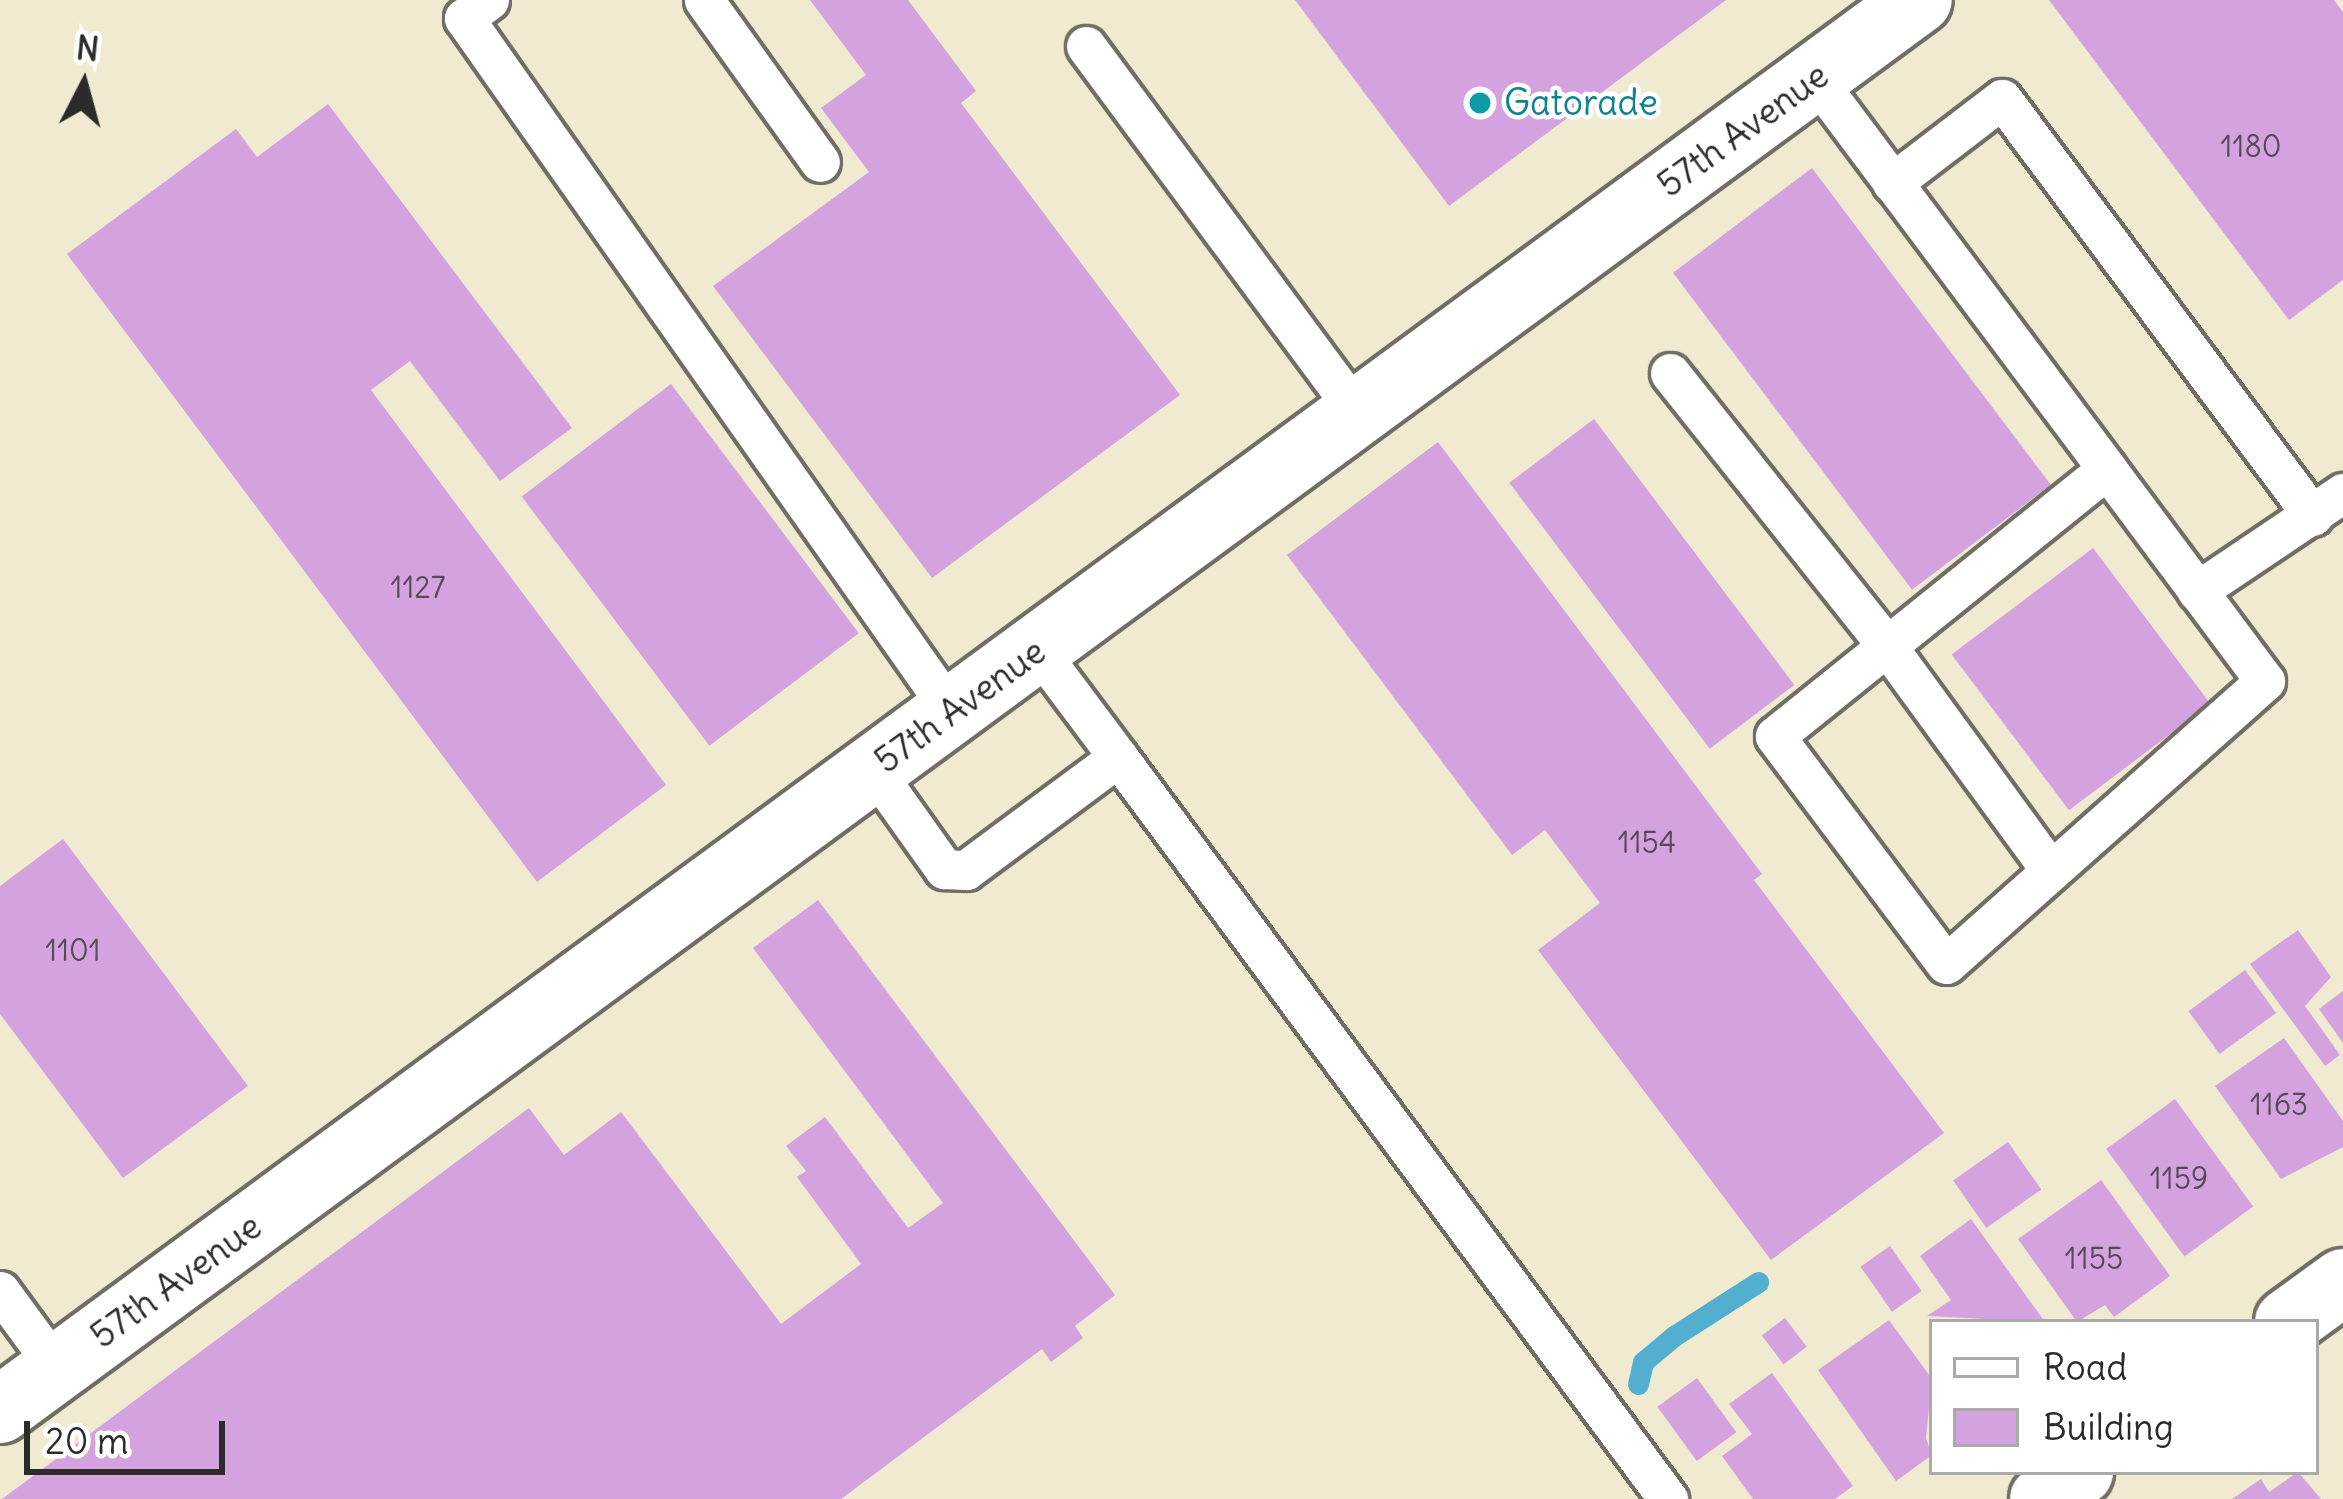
<!DOCTYPE html>
<style>
body{margin:0}
#map{position:relative;width:2343px;height:1499px;overflow:hidden;background:#efead0;font-family:Delius,sans-serif}
div>[style]{position:absolute}
[style*='--x']{left:calc(var(--x)*1px);top:calc(var(--y)*1px);width:calc(var(--w)*1px);rotate:calc(var(--a)*1deg)}
.stream>*{height:21px;margin:-10.5px;padding:0 10.5px;transform-origin:10.5px;border-radius:10.5px;background:#52afd0}
.building>*{inset:0;background:#d5a2e0;transform-origin:0 0}
.roads{filter:drop-shadow(3px 0 #706e65) drop-shadow(-3px 0 #706e65) drop-shadow(0 3px #706e65) drop-shadow(0 -3px #706e65)}
.lane>*{height:39px;margin:-19.5px;padding:0 19.5px;transform-origin:19.5px;border-radius:19.5px;background:#fff}
.street>*{height:66px;margin:-33px;padding:0 33px;transform-origin:33px;border-radius:33px;background:#fff}
.dots>*{width:33px;height:33px;translate:-50% -50%;box-sizing:border-box;border:6px solid #fff;border-radius:50%}
span{translate:-50% -50%;white-space:nowrap;text-align:center;line-height:1.15;-webkit-text-stroke:9px #fff;paint-order:stroke}
.number-label{font-size:30px;color:#564958}
.number-label span{-webkit-text-stroke-width:0}
.culture-label{font-size:36px;color:#0d838f}
.left{translate:0 -50%;text-align:left}
.street-label{font-size:36px;color:#2b2b2b}
.legend{position:absolute;left:1929px;top:1319px;width:390px;height:156px;box-sizing:border-box;background:#fff;border:3px solid #aaa;margin:0;padding:15px 21px;list-style:none;font-size:36px;color:#2b2b2b}
.legend li{display:flex;align-items:center;gap:24px;height:60px}
.legend b{width:60px;border:3px solid #aaa}
.north{position:absolute;left:24px;top:24px;width:120px;height:120px;-webkit-text-stroke:9px #fff;paint-order:stroke;rotate:6deg;font-size:33px;font-weight:700;line-height:48px;text-align:center;color:#2b2b2b}
.north::after{content:'';display:block;margin:auto;width:42px;height:54px;background:#2b2b2b;clip-path:polygon(50% 0,100% 100%,50% 72%,0 100%)}
.scale{position:absolute;left:24px;top:1421px;width:201px;height:54px;box-sizing:border-box;border:6px solid #2b2b2b;border-top:0;padding-left:15px;font-size:36px;line-height:42px;white-space:nowrap;color:#2b2b2b;-webkit-text-stroke:9px #fff;paint-order:stroke}
</style>
<div id="map">
<div class="stream">
<i style="--x:1638;--y:1384;--w:23;--a:-77"></i>
<i style="--x:1643;--y:1362;--w:40;--a:-40"></i>
<i style="--x:1674;--y:1336;--w:100;--a:-32.7"></i>
</div>
<div class="building">
<i style="clip-path:polygon(810px 0,908px 0,976px 91px,961px 103px,1180px 395px,932px 578px,713px 286px,869px 172px,821px 108px,866px 75px)"></i>
<i style="clip-path:polygon(1295px 0,1726px 0,1449px 206px)"></i>
<i style="clip-path:polygon(2049px 0,2334px 0,2343px 12px,2343px 280px,2289px 320px)"></i>
<i style="clip-path:polygon(328px 104px,572px 428px,500px 481px,410px 361px,371px 390px,666px 785px,537px 882px,67px 254px,236px 129px,257px 157px)"></i>
<i style="left:1812px;top:168px;width:397px;height:174px;rotate:53deg"></i>
<i style="left:671px;top:384px;width:312px;height:187px;rotate:53deg"></i>
<i style="left:1594px;top:419px;width:333px;height:106px;rotate:53deg"></i>
<i style="clip-path:polygon(1438px 442px,1762px 874px,1754px 880px,1944px 1133px,1771px 1260px,1538px 950px,1600px 903px,1545px 830px,1512px 855px,1287px 555px)"></i>
<i style="left:2093px;top:548px;width:195px;height:177px;rotate:53deg"></i>
<i style="clip-path:polygon(63px 839px,248px 1086px,123px 1178px,0 1014px,0 886px)"></i>
<i style="clip-path:polygon(818px 900px,1115px 1295px,1075px 1326px,1083px 1338px,1051px 1362px,1042px 1349px,841px 1499px,2px 1499px,529px 1108px,564px 1155px,621px 1112px,781px 1324px,861px 1264px,797px 1177px,806px 1171px,786px 1146px,825px 1117px,908px 1228px,943px 1203px,753px 948px)"></i>
<i style="clip-path:polygon(2298px 930px,2331px 977px,2305px 1006px,2340px 1055px,2325px 1066px,2250px 964px)"></i>
<i style="left:2245px;top:970px;width:53px;height:70px;rotate:54deg"></i>
<i style="clip-path:polygon(2343px 991px,2343px 1043px,2319px 1009px)"></i>
<i style="clip-path:polygon(2284px 1038px,2343px 1121px,2343px 1147px,2281px 1179px,2215px 1086px)"></i>
<i style="left:2175px;top:1099px;width:133px;height:85px;rotate:54deg"></i>
<i style="left:2008px;top:1142px;width:58px;height:67px;rotate:55deg"></i>
<i style="clip-path:polygon(2101px 1180px,2170px 1276px,2114px 1317px,2105px 1305px,2077px 1322px,2018px 1239px)"></i>
<i style="clip-path:polygon(1971px 1219px,2045px 1322px,1927px 1316px,1951px 1300px,1920px 1256px)"></i>
<i style="left:1890px;top:1246px;width:55px;height:36px;rotate:55deg"></i>
<i style="left:1785px;top:1318px;width:36px;height:29px;rotate:53deg"></i>
<i style="clip-path:polygon(1889px 1320px,1932px 1379px,1926px 1438px,1932px 1455px,1896px 1481px,1818px 1370px)"></i>
<i style="clip-path:polygon(1772px 1373px,1853px 1486px,1835px 1499px,1753px 1499px,1722px 1456px,1752px 1434px,1729px 1404px)"></i>
<i style="left:1697px;top:1378px;width:67px;height:49px;rotate:54deg"></i>
<i style="clip-path:polygon(2298px 1472px,2321px 1499px,2232px 1499px,2261px 1479px,2269px 1492px)"></i>
</div>
<div class="roads">
<div class="lane">
<i style="--x:489;--y:0;--w:31;--a:144"></i>
<i style="--x:464;--y:18;--w:847;--a:54.9"></i>
<i style="--x:704;--y:0;--w:199;--a:54.4"></i>
<i style="--x:1086;--y:46;--w:457;--a:53.5"></i>
<i style="--x:1814;--y:77;--w:489;--a:53.2"></i>
<i style="--x:2107;--y:469;--w:264;--a:53.3"></i>
<i style="--x:2265;--y:681;--w:426;--a:138.4"></i>
<i style="--x:1946;--y:964;--w:285;--a:-126.9"></i>
<i style="--x:1775;--y:736;--w:426;--a:-38.8"></i>
<i style="--x:1892;--y:183;--w:138;--a:-37.4"></i>
<i style="--x:2002;--y:99;--w:520;--a:53.28"></i>
<i style="--x:1670;--y:373;--w:349;--a:51.5"></i>
<i style="--x:1887;--y:646;--w:278;--a:53.9"></i>
<i style="--x:2197;--y:591;--w:176;--a:-33.9"></i>
<i style="--x:1118;--y:757;--w:924;--a:53.45"></i>
<i style="--x:873;--y:769;--w:123;--a:54.6"></i>
<i style="--x:944;--y:869;--w:22;--a:3"></i>
<i style="--x:966;--y:870;--w:189;--a:-36.6"></i>
<i style="--x:1118;--y:757;--w:134;--a:-126.8"></i>
<i style="--x:0;--y:1291;--w:97;--a:53.8"></i>
</div>
<div class="street">
<i style="--x:2288;--y:1322;--w:68;--a:-36"></i>
<i style="--x:0;--y:1410;--w:2381;--a:-36.31"></i>
<i style="--x:2043;--y:1499;--w:46;--a:-36.1"></i>
</div>
</div>
<div class="dots">
<i style="left:1480px;top:103px;background:#0f9aa8"></i>
</div>
<div class="number-label">
<span style="left:2251px;top:146px">1180</span>
<span style="left:418px;top:587px">1127</span>
<span style="left:1647px;top:842px">1154</span>
<span style="left:73px;top:950px">1101</span>
<span style="left:2279px;top:1104px">1163</span>
<span style="left:2179px;top:1178px">1159</span>
<span style="left:2094px;top:1258px">1155</span>
</div>
<div class="culture-label">
<span class="left" style="left:1504px;top:103px">Gatorade</span>
</div>
<div class="street-label">
<span style="left:1743px;top:130px;rotate:-36deg">57th Avenue</span>
<span style="left:960px;top:706px;rotate:-36deg">57th Avenue</span>
<span style="left:176px;top:1281px;rotate:-36deg">57th Avenue</span>
</div>
<ul class="legend">
<li><b style="height:15px;background:#fff"></b>Road</li>
<li><b style="height:33px;background:#d5a2e0"></b>Building</li>
</ul>
<div class="north">N</div>
<div class="scale">20 m</div>
</div>
